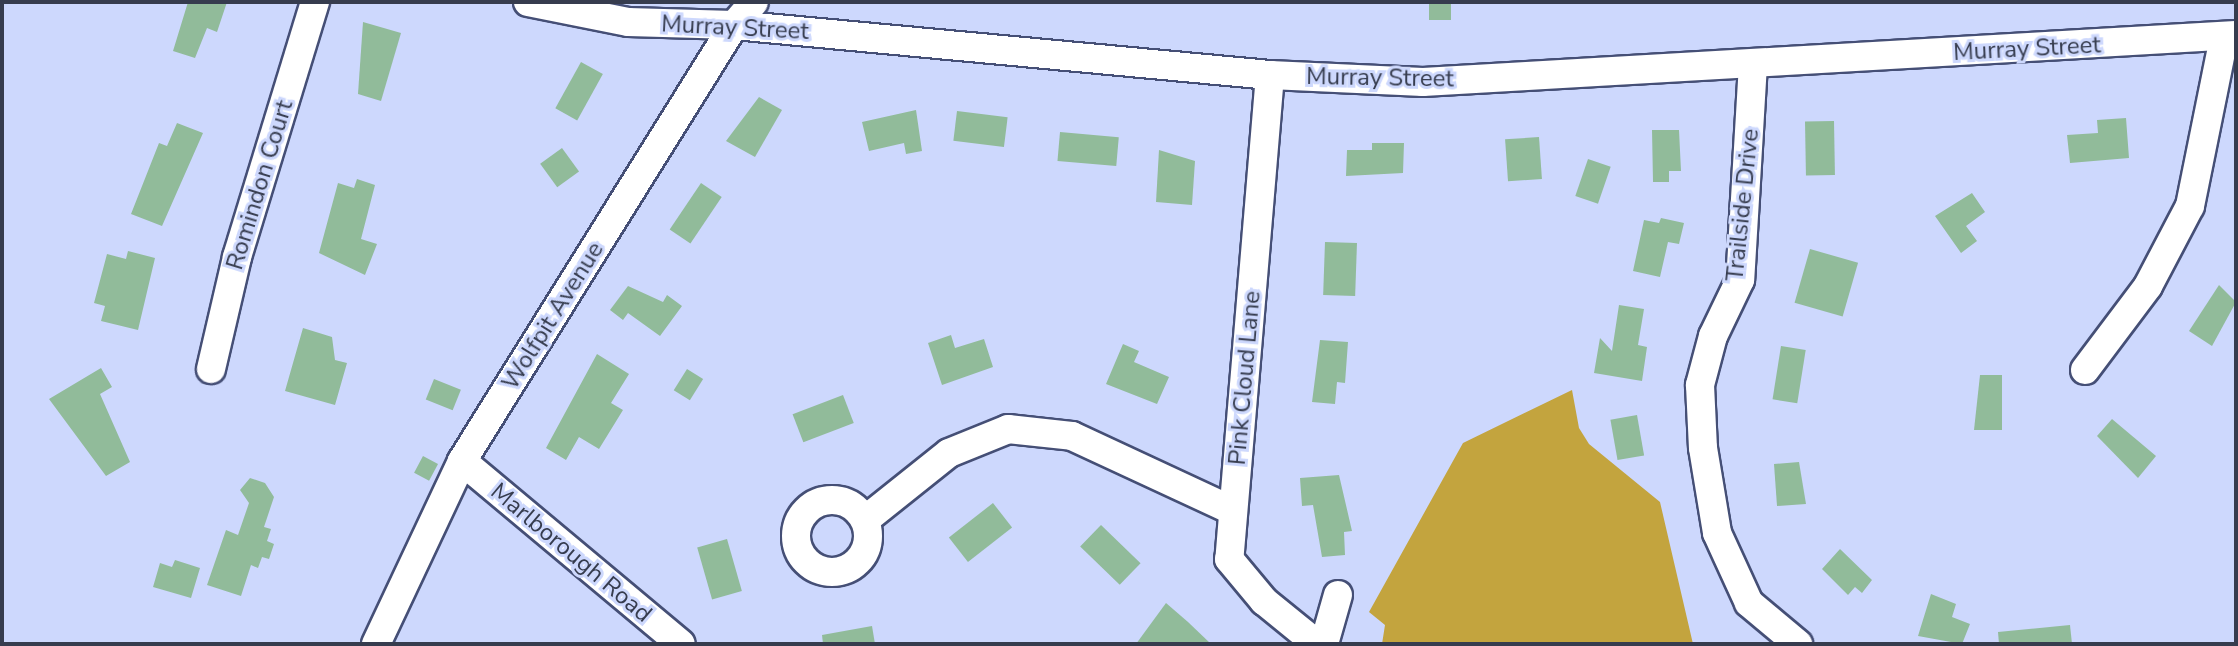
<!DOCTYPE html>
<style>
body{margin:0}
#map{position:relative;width:2238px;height:646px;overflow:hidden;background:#cdd8fd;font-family:"Nunito Sans",sans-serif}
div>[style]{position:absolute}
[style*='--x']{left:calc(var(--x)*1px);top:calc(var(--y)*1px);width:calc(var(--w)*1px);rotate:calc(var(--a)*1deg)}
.green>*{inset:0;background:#c3a43e}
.building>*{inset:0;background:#91bb9a;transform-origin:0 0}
.roads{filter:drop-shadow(2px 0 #454f76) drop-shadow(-2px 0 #454f76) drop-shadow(0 2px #454f76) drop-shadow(0 -2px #454f76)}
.minor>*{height:28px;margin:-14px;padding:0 14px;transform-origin:14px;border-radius:14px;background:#fff}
.minor>.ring{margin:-14px;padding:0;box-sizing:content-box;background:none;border:28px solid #fff;border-radius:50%}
span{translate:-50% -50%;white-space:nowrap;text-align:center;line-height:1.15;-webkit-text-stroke:6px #cdd8fd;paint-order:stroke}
.street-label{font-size:24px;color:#363c4e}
.frame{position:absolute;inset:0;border:4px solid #363c4e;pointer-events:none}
</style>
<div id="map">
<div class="green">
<i style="clip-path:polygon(1572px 390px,1579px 428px,1589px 444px,1660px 502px,1693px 644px,1382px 644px,1385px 625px,1369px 612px,1463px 443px)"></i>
</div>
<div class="building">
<i style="clip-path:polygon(188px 2px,227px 2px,217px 32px,207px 28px,195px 58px,173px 51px)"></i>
<i style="left:1429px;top:2px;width:22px;height:18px"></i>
<i style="clip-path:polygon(363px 22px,401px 33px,381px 101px,358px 94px)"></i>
<i style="left:581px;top:62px;width:25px;height:53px;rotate:29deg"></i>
<i style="clip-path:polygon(759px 97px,782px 110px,755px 157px,726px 141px)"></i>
<i style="clip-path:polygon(916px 110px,922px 151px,906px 154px,904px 143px,869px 151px,862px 122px)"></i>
<i style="left:957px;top:111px;width:51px;height:30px;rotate:7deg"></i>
<i style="clip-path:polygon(2126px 118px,2129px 158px,2070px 163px,2067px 135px,2098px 133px,2097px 120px)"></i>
<i style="left:1834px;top:121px;width:54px;height:29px;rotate:89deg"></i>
<i style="clip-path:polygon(177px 123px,203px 133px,162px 226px,131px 214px,159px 143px,167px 146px)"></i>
<i style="clip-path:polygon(1652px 130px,1679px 130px,1681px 171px,1669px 171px,1669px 182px,1653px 182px)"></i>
<i style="left:1060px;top:132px;width:59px;height:29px;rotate:5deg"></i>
<i style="left:1539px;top:137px;width:42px;height:34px;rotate:86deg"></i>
<i style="clip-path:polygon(1372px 143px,1404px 143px,1403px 173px,1346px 176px,1347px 150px,1372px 150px)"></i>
<i style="left:562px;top:148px;width:29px;height:27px;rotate:54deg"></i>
<i style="clip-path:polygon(1159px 150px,1195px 161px,1192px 205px,1156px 202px)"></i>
<i style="left:1588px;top:159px;width:24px;height:39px;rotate:19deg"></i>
<i style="clip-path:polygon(357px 179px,375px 185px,361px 239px,377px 244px,365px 275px,319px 253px,338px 183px,354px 188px)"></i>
<i style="left:701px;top:183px;width:25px;height:56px;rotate:34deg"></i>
<i style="clip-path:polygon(1972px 193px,1985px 212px,1966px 226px,1977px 241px,1961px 253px,1935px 216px)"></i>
<i style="clip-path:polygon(1661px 218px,1684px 223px,1679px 244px,1668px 242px,1660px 277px,1633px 271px,1644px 220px,1659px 223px)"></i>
<i style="left:1325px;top:242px;width:32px;height:53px;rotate:2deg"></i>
<i style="left:1810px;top:249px;width:50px;height:56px;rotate:16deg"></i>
<i style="clip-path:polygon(128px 251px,155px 258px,138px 330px,101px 321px,105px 306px,94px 303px,107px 254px,126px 259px)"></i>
<i style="clip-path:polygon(2219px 285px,2236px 302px,2212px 346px,2189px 331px)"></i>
<i style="clip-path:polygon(628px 286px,663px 302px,667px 295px,682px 306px,660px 336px,628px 313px,623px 320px,610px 310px)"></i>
<i style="clip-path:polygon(1619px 305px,1644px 309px,1638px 345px,1647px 347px,1642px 381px,1594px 373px,1600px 338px,1612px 351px)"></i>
<i style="clip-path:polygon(303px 328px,332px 337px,335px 360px,347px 363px,335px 405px,285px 391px)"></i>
<i style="clip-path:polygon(951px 335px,955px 348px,984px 339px,993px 367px,942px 385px,928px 343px)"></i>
<i style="clip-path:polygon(1320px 340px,1348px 342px,1345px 383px,1337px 382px,1335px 404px,1312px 402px)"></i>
<i style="clip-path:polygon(1123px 344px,1139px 351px,1134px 362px,1169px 377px,1157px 404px,1106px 384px)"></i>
<i style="left:1781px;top:346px;width:25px;height:54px;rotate:9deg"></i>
<i style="clip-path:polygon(597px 354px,629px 374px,611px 403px,623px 410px,599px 449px,579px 437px,566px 460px,546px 448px)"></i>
<i style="clip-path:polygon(101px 368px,112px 387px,100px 394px,130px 462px,106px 476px,49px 399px)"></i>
<i style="left:687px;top:369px;width:19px;height:25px;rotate:32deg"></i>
<i style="clip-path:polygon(1980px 375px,2002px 375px,2002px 430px,1974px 430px)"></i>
<i style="left:434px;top:379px;width:29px;height:22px;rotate:22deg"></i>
<i style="left:843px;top:395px;width:30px;height:54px;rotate:69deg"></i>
<i style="left:1637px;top:415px;width:41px;height:27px;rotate:80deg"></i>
<i style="clip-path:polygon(2112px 419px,2156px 456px,2138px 478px,2097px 436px)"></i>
<i style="left:423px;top:456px;width:17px;height:19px;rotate:28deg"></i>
<i style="clip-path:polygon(1799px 462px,1806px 504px,1777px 506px,1774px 464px)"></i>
<i style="clip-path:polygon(1339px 475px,1352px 531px,1344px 532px,1345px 555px,1322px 557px,1313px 505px,1302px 506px,1300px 478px)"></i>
<i style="clip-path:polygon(250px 478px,265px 483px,274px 497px,264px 527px,271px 529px,267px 541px,274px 544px,269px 559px,262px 557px,258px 568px,251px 565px,241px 596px,207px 585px,226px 530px,238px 535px,249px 503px,240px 490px)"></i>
<i style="left:993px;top:503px;width:31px;height:56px;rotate:52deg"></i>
<i style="left:1101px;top:525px;width:55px;height:30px;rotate:44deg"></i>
<i style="left:727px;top:539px;width:54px;height:31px;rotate:74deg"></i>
<i style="clip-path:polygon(1840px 549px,1872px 580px,1862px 593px,1855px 587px,1848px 595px,1822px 569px)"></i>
<i style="clip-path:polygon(175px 560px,200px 568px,191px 598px,153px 587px,160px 563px,172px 567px)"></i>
<i style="clip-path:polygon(1931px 594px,1956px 604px,1952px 617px,1970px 624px,1962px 644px,1918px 636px)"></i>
<i style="clip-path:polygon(1166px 603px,1188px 622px,1211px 644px,1136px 644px)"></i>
<i style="clip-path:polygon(2070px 625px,2072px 644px,1999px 644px,1998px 632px)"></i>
<i style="clip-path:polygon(872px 626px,875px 644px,823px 644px,822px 635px)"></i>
</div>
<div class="roads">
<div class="minor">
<i style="--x:528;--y:2;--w:102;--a:11.3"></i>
<i style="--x:628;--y:22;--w:106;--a:1.6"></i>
<i style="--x:734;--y:25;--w:538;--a:5.33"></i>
<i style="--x:1270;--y:75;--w:153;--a:2.6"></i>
<i style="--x:1423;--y:82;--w:814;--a:-3.31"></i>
<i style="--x:1753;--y:64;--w:216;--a:93.4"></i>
<i style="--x:1740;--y:280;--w:62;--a:115.7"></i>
<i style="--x:1713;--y:336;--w:51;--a:104.9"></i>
<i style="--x:1700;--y:385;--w:63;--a:87.3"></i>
<i style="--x:1703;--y:448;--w:86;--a:80.6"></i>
<i style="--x:1717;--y:533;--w:77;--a:65.4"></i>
<i style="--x:1749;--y:603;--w:64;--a:39.9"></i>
<i style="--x:1270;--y:75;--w:486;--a:94.8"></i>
<i style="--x:1229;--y:559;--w:55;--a:50.2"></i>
<i style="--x:1264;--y:601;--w:68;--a:39.1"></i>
<i style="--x:211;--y:369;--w:115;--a:-76.9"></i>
<i style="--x:237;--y:257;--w:267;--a:-73"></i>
<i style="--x:2085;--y:370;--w:105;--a:-53.1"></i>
<i style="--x:2148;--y:286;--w:90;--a:-62.3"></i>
<i style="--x:2190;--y:206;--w:171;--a:-78.6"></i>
<i style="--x:462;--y:461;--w:285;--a:39.9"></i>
<i class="ring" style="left:796px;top:500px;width:44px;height:44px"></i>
<i style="--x:865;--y:520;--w:107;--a:-38.6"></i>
<i style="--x:949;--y:453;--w:64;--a:-22.1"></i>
<i style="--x:1008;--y:429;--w:64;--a:6.2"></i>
<i style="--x:1072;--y:436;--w:173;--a:24.9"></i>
<i style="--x:376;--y:644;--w:202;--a:-64.8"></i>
<i style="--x:462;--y:461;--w:514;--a:-58.04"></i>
<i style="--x:734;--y:25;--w:30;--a:-49"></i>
<i style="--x:1324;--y:644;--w:51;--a:-74.1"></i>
</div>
</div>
<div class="street-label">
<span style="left:735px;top:28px;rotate:3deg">Murray Street</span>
<span style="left:2027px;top:49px;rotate:-3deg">Murray Street</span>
<span style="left:1380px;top:78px;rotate:1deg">Murray Street</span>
<span style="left:260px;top:185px;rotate:-73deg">Romindon Court</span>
<span style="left:1743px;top:205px;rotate:-84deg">Trailside Drive</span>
<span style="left:553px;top:316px;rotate:-58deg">Wolfpit Avenue</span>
<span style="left:1245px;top:378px;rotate:-85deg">Pink Cloud Lane</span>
<span style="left:571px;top:553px;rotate:40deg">Marlborough Road</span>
</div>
<div class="frame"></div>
</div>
